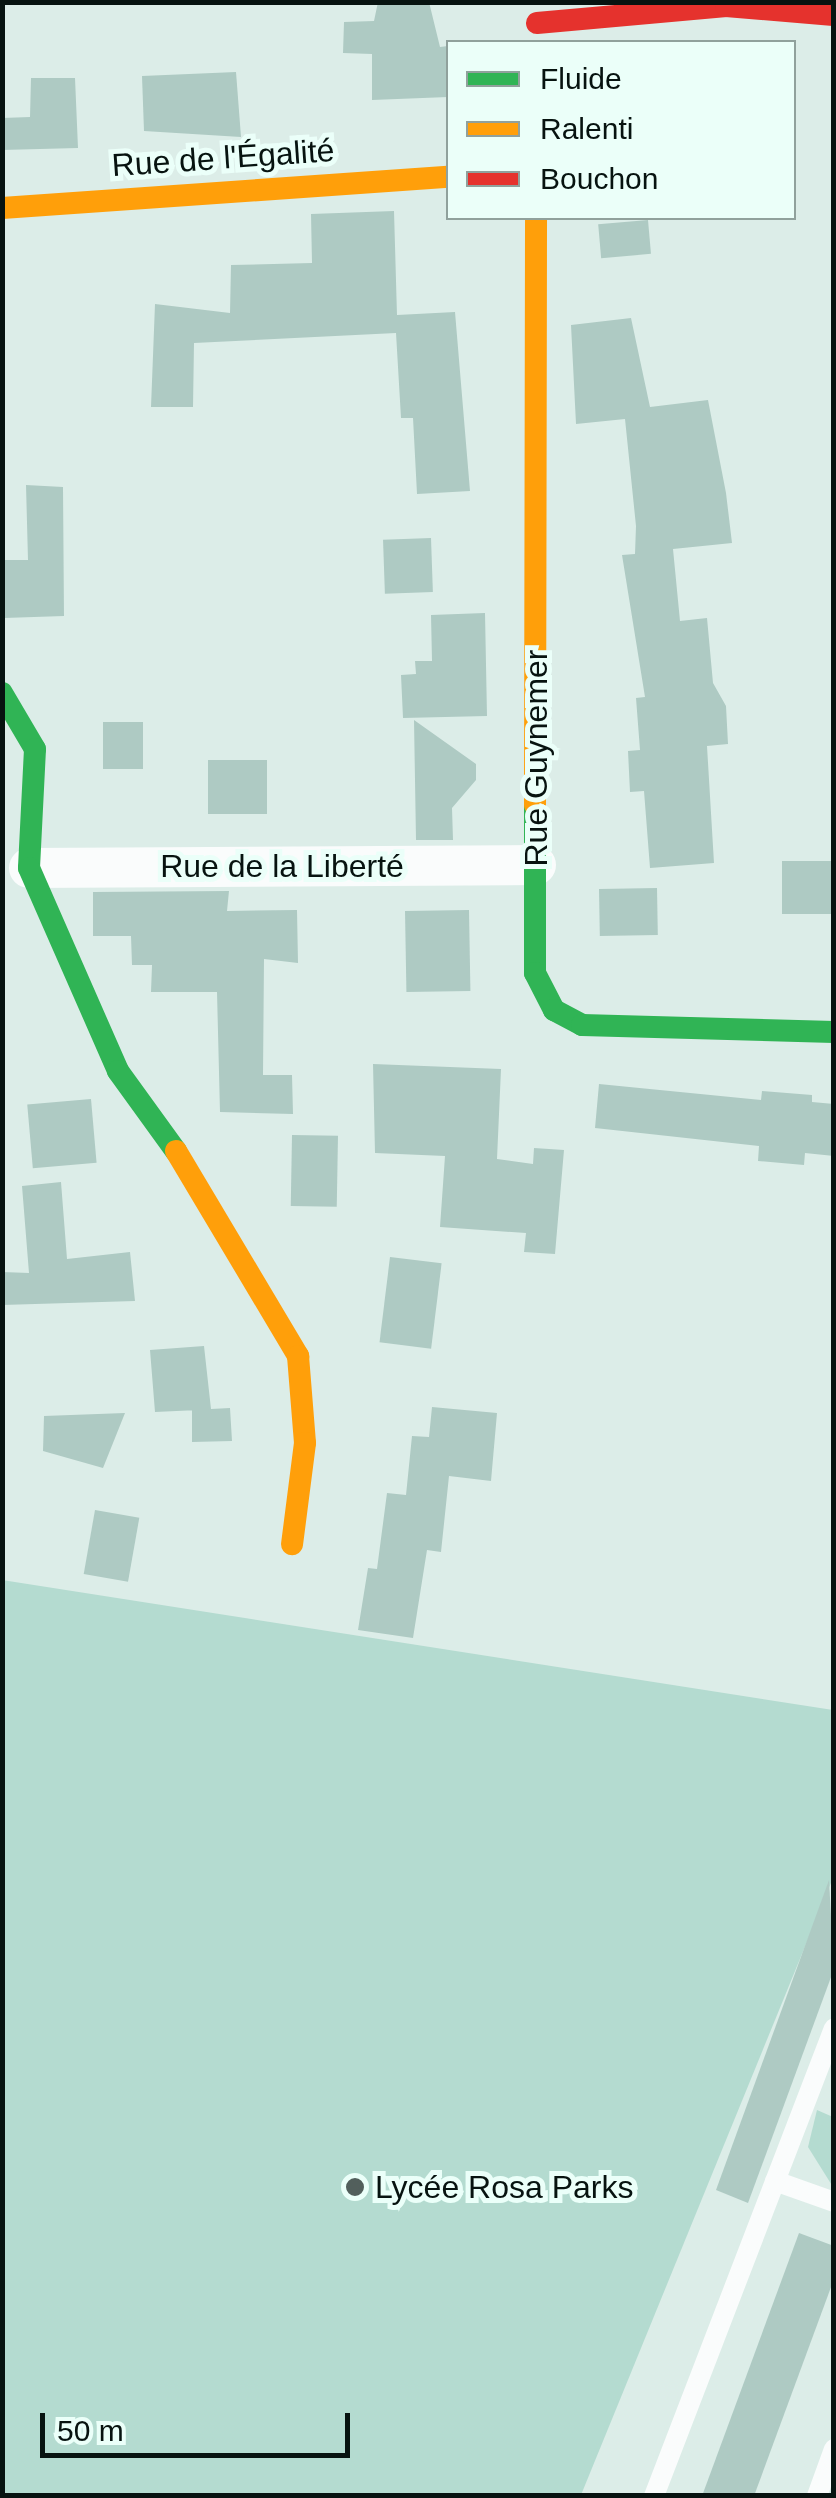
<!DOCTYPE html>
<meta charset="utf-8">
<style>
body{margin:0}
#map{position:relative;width:836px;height:2498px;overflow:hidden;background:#dcede8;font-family:Helvetica,sans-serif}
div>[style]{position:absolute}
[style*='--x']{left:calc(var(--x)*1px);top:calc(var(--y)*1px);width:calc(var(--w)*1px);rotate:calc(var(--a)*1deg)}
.green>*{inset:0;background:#b4dbd0}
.building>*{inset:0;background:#aecac3;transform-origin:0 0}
.lane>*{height:20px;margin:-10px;padding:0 10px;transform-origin:10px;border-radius:10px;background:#fafcfc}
.street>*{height:40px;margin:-20px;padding:0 20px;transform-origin:20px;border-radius:20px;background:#fafcfc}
.fast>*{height:22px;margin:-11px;padding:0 11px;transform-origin:11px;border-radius:11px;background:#30b455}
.slow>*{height:22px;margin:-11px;padding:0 11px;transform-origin:11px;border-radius:11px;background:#ff9f0a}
.jam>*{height:22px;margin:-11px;padding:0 11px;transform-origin:11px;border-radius:11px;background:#e5322d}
.dots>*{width:28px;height:28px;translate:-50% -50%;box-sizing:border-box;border:5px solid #ebfff9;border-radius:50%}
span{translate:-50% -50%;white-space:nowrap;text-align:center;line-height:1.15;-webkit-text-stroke:10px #ebfff9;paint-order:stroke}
.street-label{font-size:32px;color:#071310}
.poi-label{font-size:32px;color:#071310}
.left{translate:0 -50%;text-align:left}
.frame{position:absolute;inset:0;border:5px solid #071310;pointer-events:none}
.legend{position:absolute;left:446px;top:40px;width:350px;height:180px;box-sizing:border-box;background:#ebfff9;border:2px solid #90a19c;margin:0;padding:12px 18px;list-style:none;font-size:30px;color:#071310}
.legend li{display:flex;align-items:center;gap:20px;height:50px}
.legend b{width:50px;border:2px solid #90a19c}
.scale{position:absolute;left:40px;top:2413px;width:310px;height:45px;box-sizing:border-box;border:5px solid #071310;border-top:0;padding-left:12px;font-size:30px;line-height:35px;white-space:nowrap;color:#071310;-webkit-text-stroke:8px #ebfff9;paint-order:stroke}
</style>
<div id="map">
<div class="green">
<i style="clip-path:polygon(2px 1580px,833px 1710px,833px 1878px,581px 2495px,3px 2495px)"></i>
<i style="clip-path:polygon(817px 2110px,833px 2117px,833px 2187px,808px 2147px)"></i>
</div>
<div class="building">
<i style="clip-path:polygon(378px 2px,429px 2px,440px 47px,448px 46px,448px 97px,372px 100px,372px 54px,343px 53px,344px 22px,374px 21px)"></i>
<i style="clip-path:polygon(236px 72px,241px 137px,144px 131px,142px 76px)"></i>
<i style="clip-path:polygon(31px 78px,75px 78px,78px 148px,2px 150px,2px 118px,30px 117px)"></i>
<i style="clip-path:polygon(394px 211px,397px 315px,455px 312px,470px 491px,417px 494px,413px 418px,401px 418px,396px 333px,194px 343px,193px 407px,151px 407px,155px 304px,230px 313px,231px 265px,312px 263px,311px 214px)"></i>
<i style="left:648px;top:220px;width:34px;height:50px;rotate:85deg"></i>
<i style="clip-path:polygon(631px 318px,650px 407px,708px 400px,726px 493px,732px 543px,673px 549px,680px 621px,707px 618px,713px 683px,726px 706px,728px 744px,707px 746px,714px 863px,650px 868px,644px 791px,630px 792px,628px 751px,640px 750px,636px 698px,645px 697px,622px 555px,635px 554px,636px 526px,625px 419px,576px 424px,571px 325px)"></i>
<i style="clip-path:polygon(26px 485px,63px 487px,64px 616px,4px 618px,3px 560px,28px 560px)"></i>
<i style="left:431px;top:538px;width:54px;height:48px;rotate:88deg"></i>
<i style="clip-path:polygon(485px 613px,487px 716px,403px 718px,401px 675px,416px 674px,415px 661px,432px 661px,431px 615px)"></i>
<i style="clip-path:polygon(414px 720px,476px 764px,476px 780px,452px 808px,453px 840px,416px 840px)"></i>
<i style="left:103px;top:722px;width:40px;height:47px"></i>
<i style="left:267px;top:760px;width:54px;height:59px;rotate:90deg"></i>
<i style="left:834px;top:861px;width:53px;height:52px;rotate:90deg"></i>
<i style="left:657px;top:888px;width:47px;height:58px;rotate:89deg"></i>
<i style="clip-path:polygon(229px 891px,227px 911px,297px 910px,298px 963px,264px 959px,263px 1075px,292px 1075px,293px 1114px,220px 1112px,217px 992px,151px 992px,152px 965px,132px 965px,131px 936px,93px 936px,93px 892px)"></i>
<i style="left:469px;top:910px;width:81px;height:64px;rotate:89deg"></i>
<i style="clip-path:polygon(373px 1064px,501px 1069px,497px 1159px,533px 1164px,534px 1148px,564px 1150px,555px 1254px,524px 1252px,526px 1233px,440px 1227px,445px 1156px,375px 1153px)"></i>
<i style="clip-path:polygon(599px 1084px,761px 1100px,762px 1091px,812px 1095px,812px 1102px,834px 1104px,834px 1156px,805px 1153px,804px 1165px,758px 1161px,759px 1146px,595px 1128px)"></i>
<i style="left:91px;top:1099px;width:64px;height:64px;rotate:85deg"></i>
<i style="left:292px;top:1135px;width:46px;height:71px;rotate:1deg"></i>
<i style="clip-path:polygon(61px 1182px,67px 1259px,130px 1252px,135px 1301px,2px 1305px,2px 1272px,29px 1273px,22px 1186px)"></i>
<i style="left:390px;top:1257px;width:52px;height:86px;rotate:7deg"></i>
<i style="clip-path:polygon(204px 1346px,211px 1409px,230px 1408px,232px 1441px,192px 1442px,192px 1410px,198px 1410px,155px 1412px,150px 1350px)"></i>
<i style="clip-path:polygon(432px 1407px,497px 1413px,491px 1481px,449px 1476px,441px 1552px,427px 1550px,413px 1638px,358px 1630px,368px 1568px,377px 1569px,387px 1493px,406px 1495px,412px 1436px,429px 1437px)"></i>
<i style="clip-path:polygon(125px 1413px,103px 1468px,43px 1451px,44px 1416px)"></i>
<i style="left:95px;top:1510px;width:45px;height:65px;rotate:10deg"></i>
<i style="clip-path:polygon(829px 1880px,834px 1969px,748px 2203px,716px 2190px)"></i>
<i style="clip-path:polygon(799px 2233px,834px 2246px,834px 2279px,754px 2496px,702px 2496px)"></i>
</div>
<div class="lane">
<i style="--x:775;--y:2181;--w:63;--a:19.6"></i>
<i style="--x:654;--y:2496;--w:501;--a:-68.96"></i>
<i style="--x:817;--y:2496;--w:50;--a:-70.1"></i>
</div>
<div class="street">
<i style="--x:29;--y:868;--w:507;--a:-0.34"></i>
</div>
<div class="fast">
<i style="--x:2;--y:693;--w:65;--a:59.5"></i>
<i style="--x:35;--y:749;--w:119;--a:92.9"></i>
<i style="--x:29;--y:868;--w:222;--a:66.3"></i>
<i style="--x:118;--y:1071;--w:99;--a:54.1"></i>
<i style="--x:535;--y:805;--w:168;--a:90"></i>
<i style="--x:535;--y:973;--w:42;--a:62.8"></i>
<i style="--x:554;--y:1010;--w:32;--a:28"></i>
<i style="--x:582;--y:1025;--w:252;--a:1.6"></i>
</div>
<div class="slow">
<i style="--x:2;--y:208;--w:447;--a:-4"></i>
<i style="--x:535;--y:805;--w:587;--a:-89.9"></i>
<i style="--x:176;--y:1151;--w:239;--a:59.2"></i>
<i style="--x:298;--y:1356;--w:87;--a:85.4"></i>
<i style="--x:305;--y:1443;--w:102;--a:97.3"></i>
</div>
<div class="jam">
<i style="--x:537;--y:23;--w:190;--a:-5.1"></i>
<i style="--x:726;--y:6;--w:108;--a:4.8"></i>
</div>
<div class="dots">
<i style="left:355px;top:2187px;background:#525f5c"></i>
</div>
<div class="street-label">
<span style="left:223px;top:158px;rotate:-4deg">Rue de l'Égalité</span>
<span style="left:536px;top:758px;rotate:-90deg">Rue Guynemer</span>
<span style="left:282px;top:866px">Rue de la Liberté</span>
</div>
<div class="poi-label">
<span class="left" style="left:375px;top:2187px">Lycée Rosa Parks</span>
</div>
<div class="frame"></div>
<ul class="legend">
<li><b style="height:12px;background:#30b455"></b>Fluide</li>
<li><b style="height:12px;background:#ff9f0a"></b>Ralenti</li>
<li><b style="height:12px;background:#e5322d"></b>Bouchon</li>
</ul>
<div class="scale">50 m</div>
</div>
